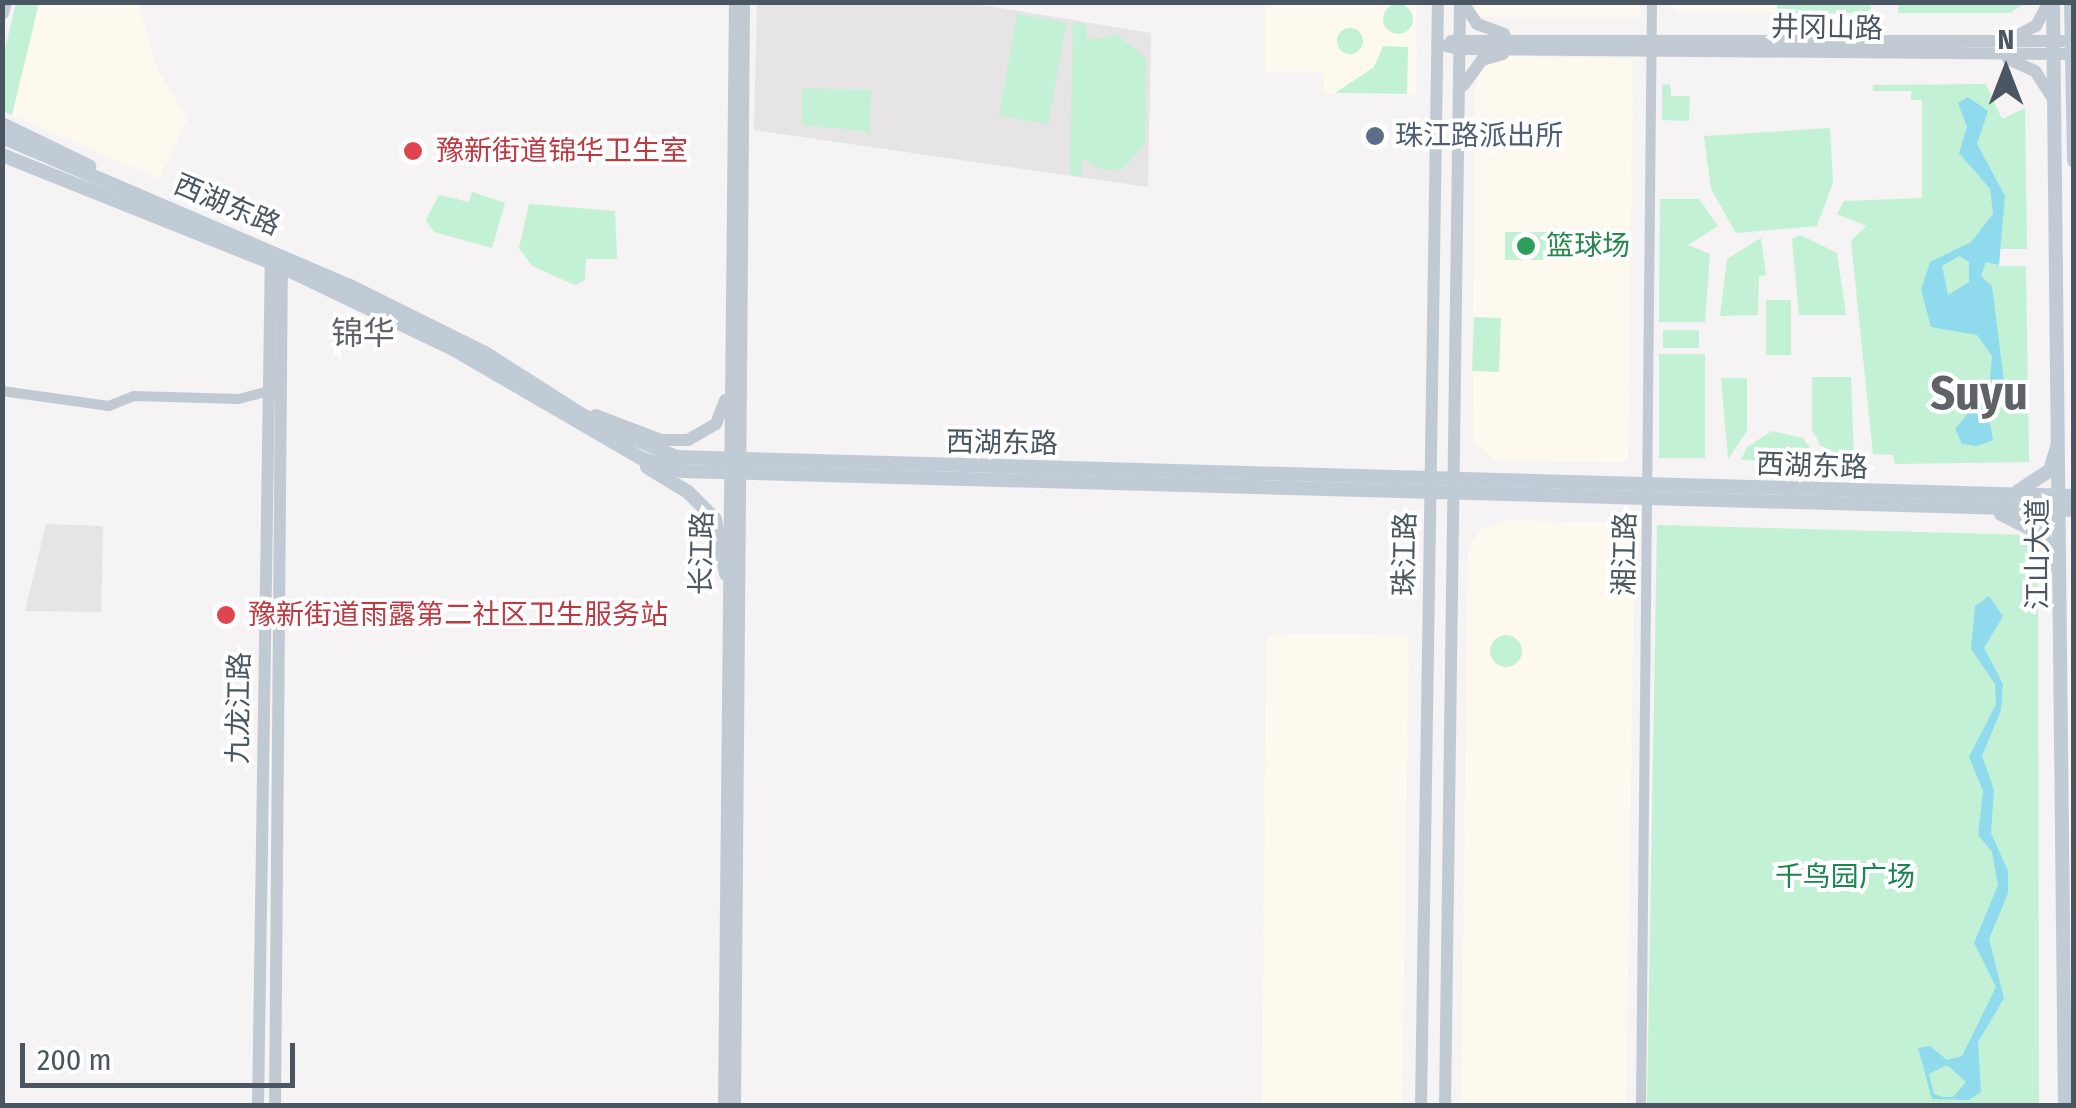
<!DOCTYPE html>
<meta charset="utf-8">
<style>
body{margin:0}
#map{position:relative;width:2076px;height:1108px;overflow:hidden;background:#f5f3f3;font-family:"Fira Sans Condensed","Noto Sans SC",sans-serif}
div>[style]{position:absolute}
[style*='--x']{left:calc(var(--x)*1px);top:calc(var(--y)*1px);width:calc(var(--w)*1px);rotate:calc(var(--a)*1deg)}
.commercial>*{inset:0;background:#fdf9ef;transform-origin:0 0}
.education>*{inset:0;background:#e6e4e5}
.green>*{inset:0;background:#c3f1d5;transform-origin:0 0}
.round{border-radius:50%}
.water>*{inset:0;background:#90daee}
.minor>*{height:10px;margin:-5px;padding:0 5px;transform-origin:5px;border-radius:5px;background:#c1cad2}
.tertiary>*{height:12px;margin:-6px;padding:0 6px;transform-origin:6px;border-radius:6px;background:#c1cad2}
.secondary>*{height:14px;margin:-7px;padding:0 7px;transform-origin:7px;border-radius:7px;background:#c1cbd6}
.dots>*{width:28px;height:28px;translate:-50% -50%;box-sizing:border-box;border:5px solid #fff;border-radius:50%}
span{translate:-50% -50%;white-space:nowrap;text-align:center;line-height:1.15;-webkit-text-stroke:8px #fff;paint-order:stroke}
.street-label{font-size:28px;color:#4a5661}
.service-label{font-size:28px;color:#4e5e75}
.left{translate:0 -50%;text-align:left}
.health-label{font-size:28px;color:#be3a42}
.leisure-label{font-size:28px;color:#27864d}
.park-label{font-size:28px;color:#17864f}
.quarter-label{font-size:32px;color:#5f6368}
.town-label{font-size:48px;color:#5f6368;font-weight:700}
.frame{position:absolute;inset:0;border:5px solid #4a5661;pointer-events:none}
.north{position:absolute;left:1956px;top:20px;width:100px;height:100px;-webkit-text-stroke:8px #fff;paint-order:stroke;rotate:0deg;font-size:28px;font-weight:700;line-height:40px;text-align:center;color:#4a5661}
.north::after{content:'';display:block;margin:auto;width:35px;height:45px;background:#4a5661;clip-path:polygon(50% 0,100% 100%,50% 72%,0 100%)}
.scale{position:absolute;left:20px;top:1043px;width:275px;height:45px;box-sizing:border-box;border:5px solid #4a5661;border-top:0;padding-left:12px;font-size:30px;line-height:35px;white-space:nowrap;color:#4a5661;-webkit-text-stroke:8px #fff;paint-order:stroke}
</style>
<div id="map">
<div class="commercial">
<i style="clip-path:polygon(138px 2px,156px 66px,187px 120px,160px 179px,12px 115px,39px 3px)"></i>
<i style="clip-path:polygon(1992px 2px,1778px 3px,1777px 13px,1677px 12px,1665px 3px)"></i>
<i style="clip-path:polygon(1265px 3px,1417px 3px,1416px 95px,1324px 94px,1324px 73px,1265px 72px)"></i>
<i style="left:1476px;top:3px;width:164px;height:14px"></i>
<i style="clip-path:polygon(1500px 56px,1633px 59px,1628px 462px,1497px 461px,1473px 441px,1474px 89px,1482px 68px)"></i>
<i style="clip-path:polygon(1505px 520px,1635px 523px,1626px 1105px,1461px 1106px,1468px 550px,1480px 530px)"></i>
<i style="clip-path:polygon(1273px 633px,1409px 635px,1402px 1105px,1262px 1105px,1266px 642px)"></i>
</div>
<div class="education">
<i style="clip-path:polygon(757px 3px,970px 3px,1151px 33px,1148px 187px,754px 130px)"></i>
<i style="clip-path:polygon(46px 524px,103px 526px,101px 612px,25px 611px)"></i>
</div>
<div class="green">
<i style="clip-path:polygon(16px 3px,39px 3px,12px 115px,3px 111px,2px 61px)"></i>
<i style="left:1777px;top:3px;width:94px;height:10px"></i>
<i style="clip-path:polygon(1887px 3px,1887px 2px,2026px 3px,2010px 13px,1898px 13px,1898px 4px)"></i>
<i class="round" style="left:1383px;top:4px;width:30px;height:30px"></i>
<i style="left:1017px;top:14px;width:50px;height:103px;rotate:10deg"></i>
<i style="clip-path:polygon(1073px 23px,1086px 23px,1087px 40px,1117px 35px,1146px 58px,1145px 144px,1124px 168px,1105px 171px,1082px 159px,1081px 176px,1070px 175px)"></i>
<i class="round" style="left:1337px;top:28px;width:26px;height:26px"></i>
<i style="clip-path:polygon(1383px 46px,1408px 47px,1407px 94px,1335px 93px,1374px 67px)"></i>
<i style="clip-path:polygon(1670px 84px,1671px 96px,1690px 96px,1689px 121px,1662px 120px,1662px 85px)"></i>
<i style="clip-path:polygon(1986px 84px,2002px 119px,2025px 108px,2027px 249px,2000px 249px,1999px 266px,2026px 266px,2029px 462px,1895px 464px,1893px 455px,1873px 454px,1851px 241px,1866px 226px,1837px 214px,1844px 201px,1922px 198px,1922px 100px,1911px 100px,1911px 91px,1873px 91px,1873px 85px)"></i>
<i style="clip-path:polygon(802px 88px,871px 90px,869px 137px,866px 131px,802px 125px)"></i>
<i style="clip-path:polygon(1830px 128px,1833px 183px,1817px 226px,1736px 233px,1711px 189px,1704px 136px)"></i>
<i style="clip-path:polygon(472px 192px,505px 203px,492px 248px,434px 232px,426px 220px,439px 195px,469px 202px)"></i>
<i style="clip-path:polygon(1660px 199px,1699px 199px,1718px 226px,1688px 245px,1710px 254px,1705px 322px,1659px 322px)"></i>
<i style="clip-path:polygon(529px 204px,615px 211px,617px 259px,586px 259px,585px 280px,575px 285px,532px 266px,519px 248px)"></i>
<i style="left:1505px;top:232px;width:42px;height:28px"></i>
<i style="clip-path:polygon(1801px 235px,1837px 253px,1846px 315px,1799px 315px,1792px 239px)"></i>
<i style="clip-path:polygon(1761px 238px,1766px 275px,1759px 276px,1758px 315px,1720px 316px,1727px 259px)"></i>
<i style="left:1766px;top:300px;width:25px;height:55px"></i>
<i style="left:1474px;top:317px;width:27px;height:54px;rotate:2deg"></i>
<i style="left:1663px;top:330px;width:36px;height:18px"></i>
<i style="left:1659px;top:354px;width:46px;height:104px"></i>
<i style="clip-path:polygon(1812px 377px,1851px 377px,1854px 462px,1830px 462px,1812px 430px)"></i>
<i style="clip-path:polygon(1721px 378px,1747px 378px,1747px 431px,1728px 459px)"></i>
<i style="clip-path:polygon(1772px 431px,1803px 438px,1819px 462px,1741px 460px,1747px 447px)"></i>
<i style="clip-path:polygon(1657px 525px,2030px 535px,2038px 548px,2039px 1105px,1647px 1106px)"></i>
<i class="round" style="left:1490px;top:635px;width:32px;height:32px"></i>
</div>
<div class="water">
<i style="clip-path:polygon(evenodd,1968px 97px,1988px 111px,1977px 144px,2005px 196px,1999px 265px,1986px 262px,1981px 276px,1992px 286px,2005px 389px,1989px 418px,1993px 440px,1977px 446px,1962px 444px,1955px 429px,1989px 388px,1992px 356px,1977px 335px,1931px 327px,1921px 290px,1930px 262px,1971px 242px,1993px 214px,1990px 189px,1959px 153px,1967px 127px,1958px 103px,1968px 97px,1959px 256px,1969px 262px,1969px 282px,1948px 295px,1942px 266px,1959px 256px)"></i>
<i style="clip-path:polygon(evenodd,1989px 596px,2003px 616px,1984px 648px,2003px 684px,2001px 710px,1982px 756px,1994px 790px,1991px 833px,2008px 871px,2008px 893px,1989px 939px,2004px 998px,1978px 1042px,1981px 1092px,1969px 1100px,1932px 1099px,1918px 1048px,1930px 1046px,1947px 1060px,1962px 1056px,1996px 987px,1974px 943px,1998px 885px,1992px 852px,1978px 835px,1983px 791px,1969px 757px,1996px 704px,1995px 684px,1971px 649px,1975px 606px,1989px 596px,1947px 1065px,1966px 1082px,1953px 1097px,1943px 1097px,1934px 1094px,1929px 1074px,1947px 1065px)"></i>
</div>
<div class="minor">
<i style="--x:2;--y:391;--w:108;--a:8"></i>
<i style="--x:109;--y:406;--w:27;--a:-22"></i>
<i style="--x:134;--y:396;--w:105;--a:1.6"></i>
<i style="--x:239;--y:399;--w:38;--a:-15"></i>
<i style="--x:1641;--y:1106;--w:1104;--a:-89.43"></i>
</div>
<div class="tertiary">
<i style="--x:1463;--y:3;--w:25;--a:56"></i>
<i style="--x:1477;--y:24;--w:29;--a:20"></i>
<i style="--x:2014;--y:37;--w:25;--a:-27"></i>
<i style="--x:2036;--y:26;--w:27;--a:-62"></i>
<i style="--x:1451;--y:41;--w:623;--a:0"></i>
<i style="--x:1437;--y:44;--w:23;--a:13"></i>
<i style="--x:1459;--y:49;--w:615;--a:0.47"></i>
<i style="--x:2008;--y:59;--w:30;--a:24"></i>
<i style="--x:2035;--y:71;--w:35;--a:57"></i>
<i style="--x:1463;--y:86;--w:32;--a:-54"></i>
<i style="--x:1482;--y:60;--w:22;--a:-16"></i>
<i style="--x:596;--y:415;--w:70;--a:21"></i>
<i style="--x:661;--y:440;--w:27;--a:0"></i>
<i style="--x:688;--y:440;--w:32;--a:-30"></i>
<i style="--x:716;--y:424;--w:26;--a:-69"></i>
<i style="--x:258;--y:1106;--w:852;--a:-89.13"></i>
<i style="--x:275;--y:1106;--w:848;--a:-89.53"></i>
<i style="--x:724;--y:1106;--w:1104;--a:-89.43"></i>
<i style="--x:735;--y:1106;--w:1104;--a:-89.53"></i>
<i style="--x:1421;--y:1106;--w:1104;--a:-89.12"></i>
<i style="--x:1445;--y:1106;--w:1104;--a:-89.22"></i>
</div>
<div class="secondary">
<i style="--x:2053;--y:2;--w:1104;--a:89.38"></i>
<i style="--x:2071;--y:2;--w:159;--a:88.9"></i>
<i style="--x:2;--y:13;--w:11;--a:-75"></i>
<i style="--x:2;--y:124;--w:97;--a:25.8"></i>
<i style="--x:2;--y:137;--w:376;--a:23.2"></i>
<i style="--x:348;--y:285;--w:153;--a:26.4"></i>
<i style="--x:485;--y:353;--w:117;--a:32.5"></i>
<i style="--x:584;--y:416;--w:101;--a:24"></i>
<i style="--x:676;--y:457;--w:1399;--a:1.6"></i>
<i style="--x:2;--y:155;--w:302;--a:21.8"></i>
<i style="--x:282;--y:267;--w:190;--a:25.6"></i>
<i style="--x:453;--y:349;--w:220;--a:30.1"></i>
<i style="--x:643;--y:459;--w:41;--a:17.1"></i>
<i style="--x:682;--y:471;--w:1393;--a:1.6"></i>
<i style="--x:647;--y:467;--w:48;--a:31.4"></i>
<i style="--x:688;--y:492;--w:38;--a:45"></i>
<i style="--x:715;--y:519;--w:56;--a:78.7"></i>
<i style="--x:2018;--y:491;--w:38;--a:-33"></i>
<i style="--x:2050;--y:470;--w:24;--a:-73"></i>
<i style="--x:2001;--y:514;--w:47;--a:26.6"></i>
<i style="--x:2043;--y:535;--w:40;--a:66.6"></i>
</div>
<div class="dots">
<i style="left:1375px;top:136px;background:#5c6f8a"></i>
<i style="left:413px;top:151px;background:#e0444e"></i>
<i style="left:1526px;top:246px;background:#2e9e5b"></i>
<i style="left:226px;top:615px;background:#e0444e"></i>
</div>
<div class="street-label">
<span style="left:1827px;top:28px;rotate:1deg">井冈山路</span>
<span style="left:227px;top:205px;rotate:23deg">西湖东路</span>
<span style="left:1002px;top:443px;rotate:1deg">西湖东路</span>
<span style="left:1812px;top:466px;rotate:2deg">西湖东路</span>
<span style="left:702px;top:553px;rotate:-89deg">长江路</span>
<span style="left:1405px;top:554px;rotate:-89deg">珠江路</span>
<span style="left:1625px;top:554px;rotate:-89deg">湘江路</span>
<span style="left:2038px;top:554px;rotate:-90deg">江山大道</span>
<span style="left:239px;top:708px;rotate:-89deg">九龙江路</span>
</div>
<div class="service-label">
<span class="left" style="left:1395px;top:136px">珠江路派出所</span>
</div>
<div class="health-label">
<span class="left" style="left:436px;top:151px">豫新街道锦华卫生室</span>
<span class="left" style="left:248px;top:615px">豫新街道雨露第二社区卫生服务站</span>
</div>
<div class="leisure-label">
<span class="left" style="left:1546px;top:246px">篮球场</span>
</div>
<div class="park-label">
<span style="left:1845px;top:877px">千鸟园广场</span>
</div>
<div class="quarter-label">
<span style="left:363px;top:333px">锦华</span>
</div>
<div class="town-label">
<span style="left:1979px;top:394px">Suyu</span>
</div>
<div class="frame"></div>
<div class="north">N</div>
<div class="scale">200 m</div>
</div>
